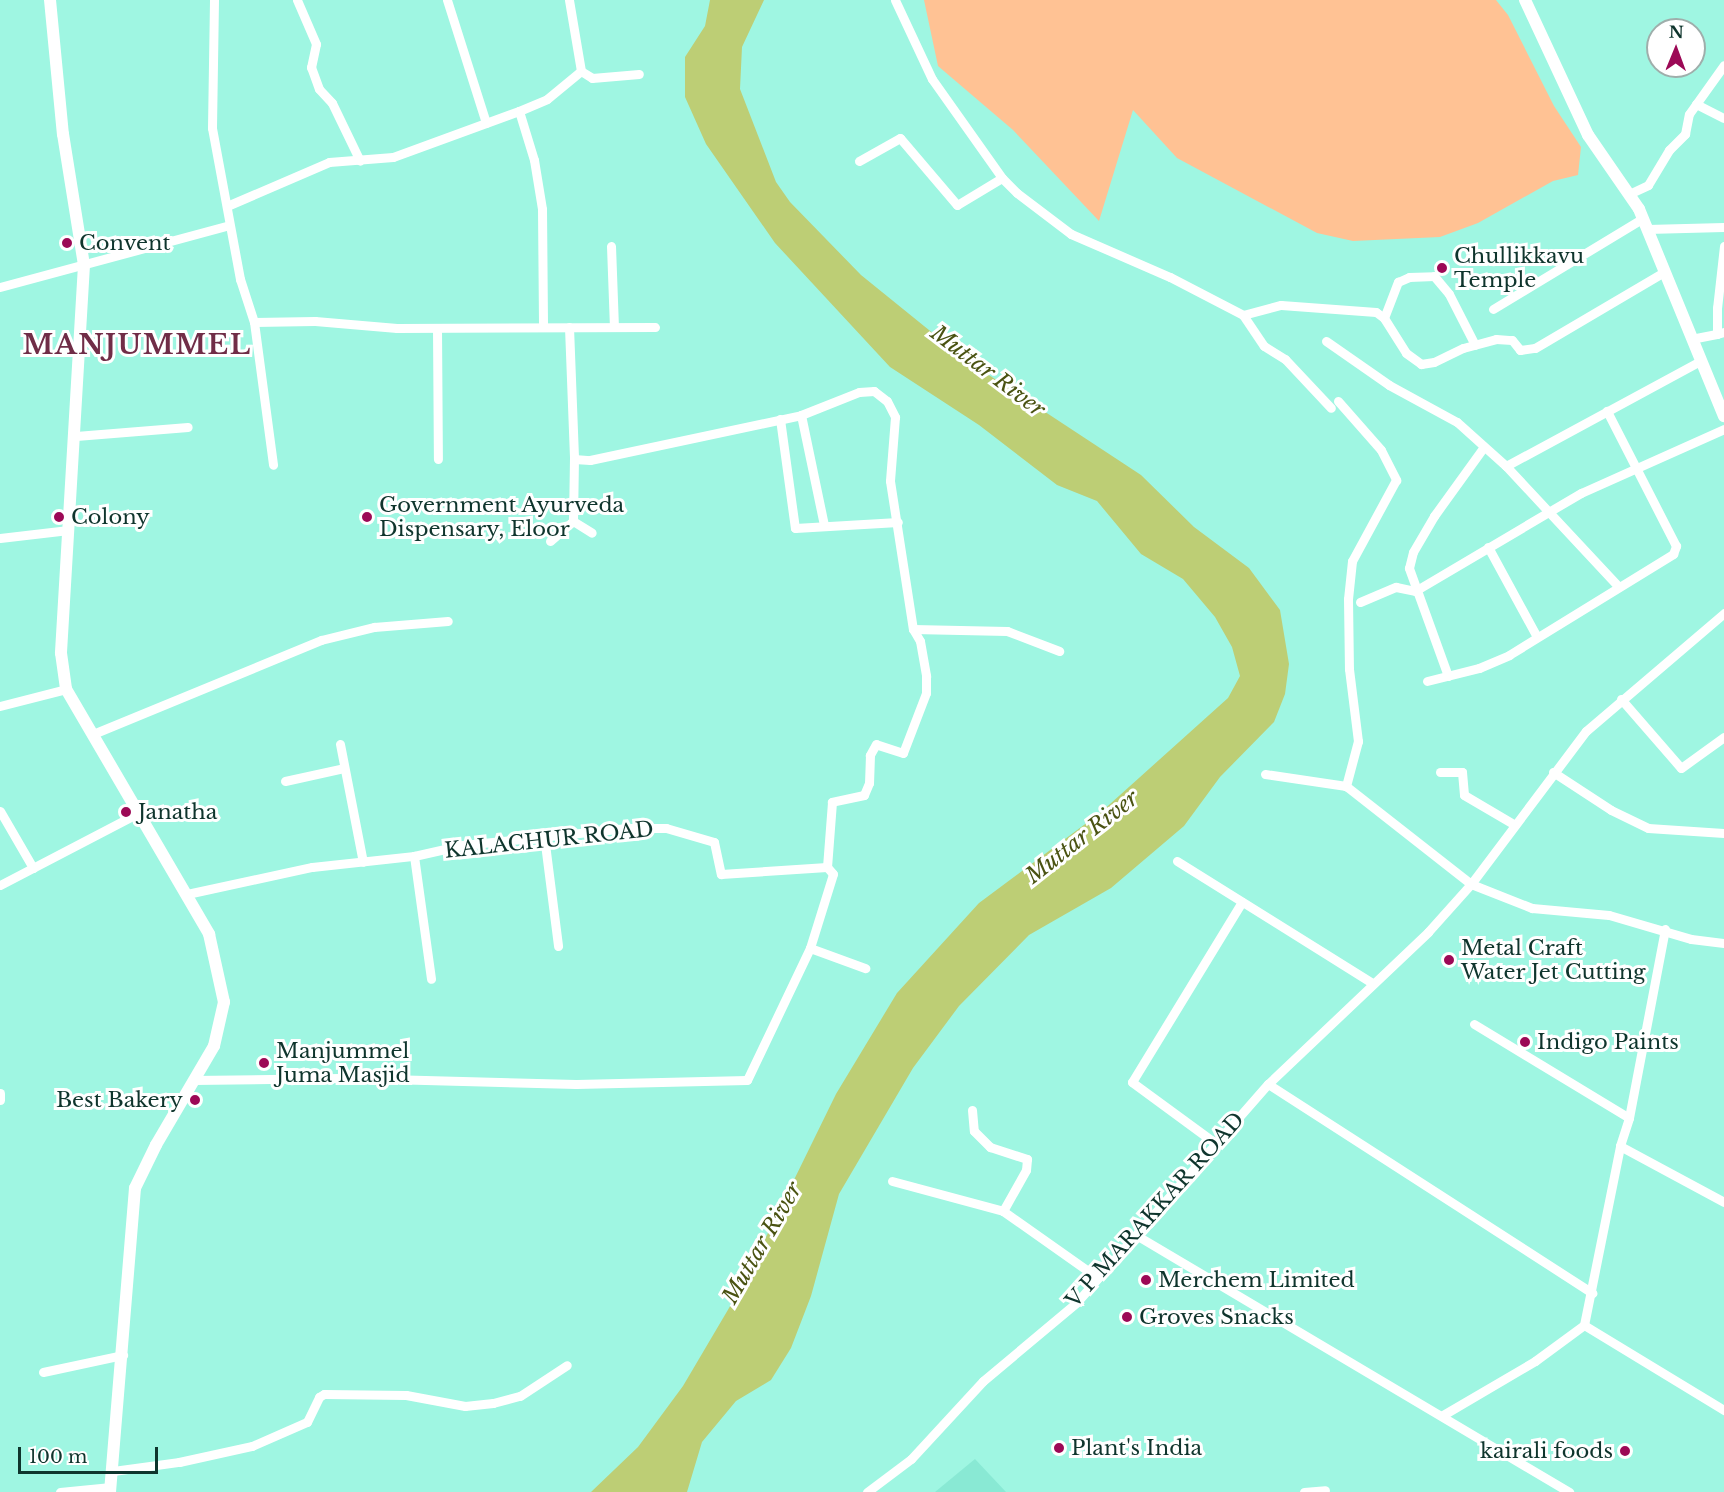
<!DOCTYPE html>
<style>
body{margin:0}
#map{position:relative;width:1724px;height:1492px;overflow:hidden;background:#9ff6e2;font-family:"Libre Baskerville",serif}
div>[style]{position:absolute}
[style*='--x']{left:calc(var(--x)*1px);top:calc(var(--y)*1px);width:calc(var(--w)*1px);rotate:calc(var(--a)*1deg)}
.built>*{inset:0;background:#89e9d4}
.green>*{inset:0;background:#ffc294}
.water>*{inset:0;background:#bdce75}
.minor>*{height:9px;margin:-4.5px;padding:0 4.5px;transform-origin:4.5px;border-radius:4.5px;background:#fff}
.major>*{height:12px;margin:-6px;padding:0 6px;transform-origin:6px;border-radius:6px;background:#fff}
.dots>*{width:16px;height:16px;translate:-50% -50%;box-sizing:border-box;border:3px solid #fff;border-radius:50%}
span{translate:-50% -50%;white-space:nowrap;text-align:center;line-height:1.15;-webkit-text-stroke:6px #fff;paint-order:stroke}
.poi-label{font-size:21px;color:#0f352d}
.left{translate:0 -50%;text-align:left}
.right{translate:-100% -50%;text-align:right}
.street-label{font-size:21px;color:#0f352d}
.water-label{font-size:22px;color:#4a5312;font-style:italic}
.district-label{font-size:27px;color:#702d47;font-weight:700;letter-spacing:1.5px}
.north{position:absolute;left:1646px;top:18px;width:60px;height:60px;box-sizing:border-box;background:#fff;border:2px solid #9faeab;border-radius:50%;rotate:1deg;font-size:16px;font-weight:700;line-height:24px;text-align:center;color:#0f352d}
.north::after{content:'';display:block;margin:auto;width:21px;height:27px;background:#9c0956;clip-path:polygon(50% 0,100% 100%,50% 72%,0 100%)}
.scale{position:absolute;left:18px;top:1447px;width:140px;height:27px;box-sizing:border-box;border:3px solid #0f352d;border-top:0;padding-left:8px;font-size:18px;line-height:21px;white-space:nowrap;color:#0f352d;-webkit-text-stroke:4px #fff;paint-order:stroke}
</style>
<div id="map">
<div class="built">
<i style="clip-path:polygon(975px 1459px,1006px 1492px,935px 1492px)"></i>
</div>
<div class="green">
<i style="clip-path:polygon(924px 0,1496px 0,1508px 15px,1554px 106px,1581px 147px,1578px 175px,1553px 181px,1478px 223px,1440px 237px,1353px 241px,1317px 233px,1177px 158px,1133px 110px,1099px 221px,1013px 130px,938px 66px)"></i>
</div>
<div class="water">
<i style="clip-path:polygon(710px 0,764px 0,742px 47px,740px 89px,776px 182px,790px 202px,861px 275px,966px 360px,1141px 475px,1194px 527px,1249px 568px,1280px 610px,1289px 664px,1285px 694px,1274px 722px,1220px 777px,1184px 826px,1111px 888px,1029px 935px,959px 1006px,913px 1068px,839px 1194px,811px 1296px,791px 1348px,771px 1380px,736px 1401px,702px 1442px,687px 1492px,591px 1492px,638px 1447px,683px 1386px,742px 1286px,836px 1094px,897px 993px,979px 903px,1100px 813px,1228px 698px,1240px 676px,1232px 647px,1215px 617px,1183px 579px,1141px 554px,1097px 501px,1057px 485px,979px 425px,890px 367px,775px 243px,706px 144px,685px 97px,685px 57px,705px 26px)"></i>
</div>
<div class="minor">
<i style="--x:214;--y:0;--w:128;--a:90.9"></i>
<i style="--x:212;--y:128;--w:154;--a:79.5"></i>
<i style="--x:240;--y:279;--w:45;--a:72"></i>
<i style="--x:254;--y:322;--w:144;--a:82.4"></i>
<i style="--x:297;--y:0;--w:48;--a:66.6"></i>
<i style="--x:316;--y:44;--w:24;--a:102"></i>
<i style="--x:311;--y:67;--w:23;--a:70"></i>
<i style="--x:319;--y:89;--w:19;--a:47"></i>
<i style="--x:332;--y:103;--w:64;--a:64.2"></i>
<i style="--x:447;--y:0;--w:129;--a:72.4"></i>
<i style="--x:569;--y:0;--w:72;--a:80.4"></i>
<i style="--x:581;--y:71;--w:13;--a:32"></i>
<i style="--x:592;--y:78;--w:47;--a:-4.9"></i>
<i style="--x:895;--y:0;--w:87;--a:64.9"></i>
<i style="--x:932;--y:79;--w:121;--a:54.7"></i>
<i style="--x:1002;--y:178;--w:21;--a:45"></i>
<i style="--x:1017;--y:193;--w:68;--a:37.2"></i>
<i style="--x:1071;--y:234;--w:108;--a:23.5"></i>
<i style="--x:1170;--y:277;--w:82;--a:27.5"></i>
<i style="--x:1243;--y:315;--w:39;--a:-15"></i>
<i style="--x:1281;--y:305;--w:95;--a:4.2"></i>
<i style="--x:1376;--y:312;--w:10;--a:37"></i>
<i style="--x:1384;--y:318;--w:41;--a:57.8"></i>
<i style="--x:1406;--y:353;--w:19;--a:36"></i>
<i style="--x:1421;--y:364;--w:13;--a:-9"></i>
<i style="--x:1434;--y:362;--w:32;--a:-26"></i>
<i style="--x:1463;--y:348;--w:34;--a:-15"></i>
<i style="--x:1496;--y:339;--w:16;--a:4"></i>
<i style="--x:1512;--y:340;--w:13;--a:51"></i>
<i style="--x:1520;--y:350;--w:15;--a:-8"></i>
<i style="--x:1535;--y:348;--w:150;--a:-30.5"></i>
<i style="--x:1696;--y:104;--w:31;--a:27"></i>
<i style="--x:519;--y:111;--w:51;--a:73"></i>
<i style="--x:534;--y:160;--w:50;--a:80.7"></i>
<i style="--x:542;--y:209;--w:118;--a:89.5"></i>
<i style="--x:859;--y:161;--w:47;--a:-29.3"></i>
<i style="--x:900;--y:138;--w:88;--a:49.6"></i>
<i style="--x:957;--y:205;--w:52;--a:-31"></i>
<i style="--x:1629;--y:194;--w:21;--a:-25"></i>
<i style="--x:1648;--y:185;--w:41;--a:-59"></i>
<i style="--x:1669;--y:150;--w:23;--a:-45"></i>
<i style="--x:1685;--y:134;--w:20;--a:-79"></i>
<i style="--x:1689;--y:114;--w:60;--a:-54.5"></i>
<i style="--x:227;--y:206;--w:111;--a:-23.3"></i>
<i style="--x:329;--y:162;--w:64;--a:-4.5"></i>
<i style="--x:393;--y:157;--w:134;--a:-20.1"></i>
<i style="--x:519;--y:111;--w:30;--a:-23"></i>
<i style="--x:547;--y:99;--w:44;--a:-39.5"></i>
<i style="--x:1647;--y:229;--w:77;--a:-1.5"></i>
<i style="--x:611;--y:246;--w:81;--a:87.9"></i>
<i style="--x:1724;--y:246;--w:62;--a:96.4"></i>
<i style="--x:1717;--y:308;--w:26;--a:90"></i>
<i style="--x:1717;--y:334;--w:7;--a:-16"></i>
<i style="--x:0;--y:287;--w:237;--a:-15.1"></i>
<i style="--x:1493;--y:309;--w:175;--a:-31.2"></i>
<i style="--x:1243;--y:315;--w:37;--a:56"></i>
<i style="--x:1264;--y:346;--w:25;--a:32"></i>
<i style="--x:1285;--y:359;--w:67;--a:46.8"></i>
<i style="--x:1384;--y:318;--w:39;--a:-69"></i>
<i style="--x:1398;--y:282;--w:12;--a:-24"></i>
<i style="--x:1409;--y:277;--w:25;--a:-2"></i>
<i style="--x:1434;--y:276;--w:23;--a:50"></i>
<i style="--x:1449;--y:294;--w:57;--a:63"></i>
<i style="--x:254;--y:322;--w:61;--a:-0.9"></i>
<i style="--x:315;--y:321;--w:82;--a:4.9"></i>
<i style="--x:397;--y:328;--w:258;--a:-0.2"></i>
<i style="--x:569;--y:327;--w:132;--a:87.8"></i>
<i style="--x:437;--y:328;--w:131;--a:89.6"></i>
<i style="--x:1691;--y:339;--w:26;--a:-11"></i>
<i style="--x:1326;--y:341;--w:77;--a:34.9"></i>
<i style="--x:1389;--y:385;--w:77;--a:28.6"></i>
<i style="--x:1457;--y:422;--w:66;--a:41.9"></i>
<i style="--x:1506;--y:466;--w:164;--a:47"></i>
<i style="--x:1338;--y:401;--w:65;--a:48.7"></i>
<i style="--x:1381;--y:450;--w:34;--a:63"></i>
<i style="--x:1396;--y:480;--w:92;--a:118.5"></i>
<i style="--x:1352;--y:561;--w:38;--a:96"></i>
<i style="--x:1348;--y:599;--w:70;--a:89.2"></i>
<i style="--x:1349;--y:669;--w:73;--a:82.9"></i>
<i style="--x:1358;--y:741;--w:47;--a:104.9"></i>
<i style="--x:801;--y:415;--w:112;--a:78.2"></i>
<i style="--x:780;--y:419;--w:110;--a:82.2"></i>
<i style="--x:795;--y:528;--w:103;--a:-3.3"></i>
<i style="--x:76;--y:436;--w:112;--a:-4.6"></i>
<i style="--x:1506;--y:466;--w:221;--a:-28.4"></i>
<i style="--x:573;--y:521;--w:22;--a:32"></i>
<i style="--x:0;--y:538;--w:69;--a:-6.6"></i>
<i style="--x:550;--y:541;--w:30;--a:-41"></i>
<i style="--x:573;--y:521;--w:62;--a:-89.1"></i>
<i style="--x:574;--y:459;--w:16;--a:4"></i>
<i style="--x:590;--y:460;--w:216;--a:-12"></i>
<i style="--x:801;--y:415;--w:62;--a:-21.6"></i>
<i style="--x:859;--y:392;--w:15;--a:-4"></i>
<i style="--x:874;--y:391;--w:16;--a:38"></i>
<i style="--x:887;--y:401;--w:18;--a:63"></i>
<i style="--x:895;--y:417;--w:64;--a:94.5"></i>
<i style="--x:890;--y:481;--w:150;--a:81.2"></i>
<i style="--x:913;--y:629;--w:14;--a:60"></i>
<i style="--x:920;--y:641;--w:36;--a:80"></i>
<i style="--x:926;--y:676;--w:17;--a:90"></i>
<i style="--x:926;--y:693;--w:64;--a:111"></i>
<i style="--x:903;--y:753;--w:28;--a:-162"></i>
<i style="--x:876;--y:744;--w:13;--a:119"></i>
<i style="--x:870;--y:755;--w:28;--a:92"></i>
<i style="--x:869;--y:783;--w:13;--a:113"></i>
<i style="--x:864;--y:795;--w:33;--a:168"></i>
<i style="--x:832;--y:802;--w:65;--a:94.4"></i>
<i style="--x:1488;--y:547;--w:102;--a:61.4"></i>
<i style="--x:1360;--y:602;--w:39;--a:-23"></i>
<i style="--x:1396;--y:587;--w:19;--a:12"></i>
<i style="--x:1415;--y:591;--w:193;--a:-30.6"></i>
<i style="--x:1581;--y:493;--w:157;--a:-24.1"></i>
<i style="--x:913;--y:629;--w:94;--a:1.2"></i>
<i style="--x:1007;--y:631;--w:56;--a:21"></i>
<i style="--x:1448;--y:676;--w:115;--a:-109.9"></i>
<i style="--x:1409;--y:568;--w:16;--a:-76"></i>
<i style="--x:1413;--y:552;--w:42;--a:-59.7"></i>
<i style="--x:1434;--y:516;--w:84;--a:-54.2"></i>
<i style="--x:1427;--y:681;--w:54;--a:-14"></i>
<i style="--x:1479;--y:668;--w:33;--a:-23"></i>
<i style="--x:1509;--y:655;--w:193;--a:-31.6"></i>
<i style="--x:1673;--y:554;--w:9;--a:-69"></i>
<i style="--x:1676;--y:546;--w:152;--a:-117.1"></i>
<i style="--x:1621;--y:699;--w:91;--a:49"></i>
<i style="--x:1681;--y:768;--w:53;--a:-35.8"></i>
<i style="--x:0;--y:706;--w:68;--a:-14.4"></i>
<i style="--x:93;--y:734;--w:247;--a:-22.4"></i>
<i style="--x:321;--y:640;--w:55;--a:-13.8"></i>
<i style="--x:374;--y:627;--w:74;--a:-4.6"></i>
<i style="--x:340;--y:744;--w:120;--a:79"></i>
<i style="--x:1440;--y:772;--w:22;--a:0"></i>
<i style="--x:1462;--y:772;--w:23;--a:85"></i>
<i style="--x:1464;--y:795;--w:59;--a:30.5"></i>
<i style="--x:1553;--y:772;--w:69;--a:33.2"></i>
<i style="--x:1611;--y:810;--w:41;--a:25.9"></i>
<i style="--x:1648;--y:828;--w:76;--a:3.8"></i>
<i style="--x:1265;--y:774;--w:82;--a:8.4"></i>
<i style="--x:1346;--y:786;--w:159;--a:38.1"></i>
<i style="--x:1471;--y:884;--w:66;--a:21.5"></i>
<i style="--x:1532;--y:908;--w:77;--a:5.2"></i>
<i style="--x:1609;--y:915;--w:85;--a:16.3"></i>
<i style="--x:1691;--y:939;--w:33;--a:7"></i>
<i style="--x:285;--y:781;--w:60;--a:-12.4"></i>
<i style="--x:0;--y:811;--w:66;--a:59.9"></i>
<i style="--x:544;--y:836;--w:111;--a:82.7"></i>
<i style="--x:414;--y:856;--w:124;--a:82.1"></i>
<i style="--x:1177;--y:861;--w:229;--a:32"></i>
<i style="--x:0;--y:885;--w:158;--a:-27.5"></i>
<i style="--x:187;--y:894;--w:128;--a:-12.2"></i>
<i style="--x:312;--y:867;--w:103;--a:-6.2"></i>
<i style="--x:414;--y:856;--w:50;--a:-12.7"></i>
<i style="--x:463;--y:845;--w:165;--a:-5.9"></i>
<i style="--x:627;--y:828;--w:39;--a:0"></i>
<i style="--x:666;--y:828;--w:50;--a:16.3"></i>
<i style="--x:714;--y:842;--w:33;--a:78"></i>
<i style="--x:721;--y:874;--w:106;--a:-3.8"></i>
<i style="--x:827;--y:867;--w:9;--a:49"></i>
<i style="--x:833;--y:874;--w:77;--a:107.3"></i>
<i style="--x:810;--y:948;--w:146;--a:115.5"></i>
<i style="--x:747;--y:1080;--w:171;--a:178.7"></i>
<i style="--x:576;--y:1084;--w:236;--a:-178.5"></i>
<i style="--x:340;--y:1078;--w:147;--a:179.2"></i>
<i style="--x:1665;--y:929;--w:192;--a:100.8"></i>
<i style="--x:1629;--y:1118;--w:29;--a:108"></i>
<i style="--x:1620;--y:1146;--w:118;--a:28.3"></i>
<i style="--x:810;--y:948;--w:59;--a:20"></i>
<i style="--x:1474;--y:1024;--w:181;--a:31.2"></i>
<i style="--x:1268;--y:1084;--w:386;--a:32.8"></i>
<i style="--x:0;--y:1093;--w:7;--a:90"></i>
<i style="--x:972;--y:1110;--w:21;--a:85"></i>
<i style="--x:974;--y:1131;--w:23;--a:45"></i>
<i style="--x:990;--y:1147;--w:39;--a:18"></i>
<i style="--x:1027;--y:1159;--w:11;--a:95"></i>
<i style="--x:1026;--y:1170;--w:47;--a:119.3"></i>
<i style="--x:1215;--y:1143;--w:103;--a:-143.7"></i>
<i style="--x:1132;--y:1082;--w:211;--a:-58.6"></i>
<i style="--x:892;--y:1181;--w:115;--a:15.1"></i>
<i style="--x:1003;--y:1211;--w:116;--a:35.2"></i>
<i style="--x:1136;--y:1235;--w:504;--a:30.69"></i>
<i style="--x:1584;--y:1325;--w:164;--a:31.3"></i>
<i style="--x:43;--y:1372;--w:82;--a:-12"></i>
<i style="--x:1443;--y:1415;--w:107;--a:-30.4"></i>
<i style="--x:1535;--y:1361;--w:61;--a:-36.3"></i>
<i style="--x:1584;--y:1325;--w:183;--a:-78.6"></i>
<i style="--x:113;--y:1471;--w:67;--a:-7.8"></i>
<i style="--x:179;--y:1462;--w:75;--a:-12.4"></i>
<i style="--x:252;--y:1446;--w:60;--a:-23.6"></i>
<i style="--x:307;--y:1422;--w:28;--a:-64"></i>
<i style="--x:319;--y:1397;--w:6;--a:-31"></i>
<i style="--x:324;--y:1394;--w:82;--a:0.7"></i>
<i style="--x:406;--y:1395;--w:60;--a:10.6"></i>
<i style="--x:465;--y:1406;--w:28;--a:-6"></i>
<i style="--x:493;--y:1403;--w:28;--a:-15"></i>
<i style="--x:520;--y:1396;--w:56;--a:-33.4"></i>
<i style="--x:60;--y:1492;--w:51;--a:-5.6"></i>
<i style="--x:867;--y:1492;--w:55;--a:-36.9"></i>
<i style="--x:911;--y:1459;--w:106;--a:-47.3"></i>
<i style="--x:983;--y:1381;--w:123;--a:-40"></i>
<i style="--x:1077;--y:1302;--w:290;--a:-48.8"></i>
<i style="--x:1268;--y:1084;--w:221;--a:-43.5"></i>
<i style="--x:1428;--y:932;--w:64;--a:-48.1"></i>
<i style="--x:1471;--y:884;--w:191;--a:-53.1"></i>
<i style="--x:1586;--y:731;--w:182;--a:-40.5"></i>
<i style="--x:1304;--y:1492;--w:21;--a:-5"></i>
</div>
<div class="major">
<i style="--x:50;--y:0;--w:135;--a:84.5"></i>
<i style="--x:63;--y:134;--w:133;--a:80.9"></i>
<i style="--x:84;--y:265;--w:389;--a:93.4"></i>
<i style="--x:61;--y:653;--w:36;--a:82"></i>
<i style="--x:66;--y:689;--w:284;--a:59.7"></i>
<i style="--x:209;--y:934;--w:70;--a:77.6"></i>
<i style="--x:224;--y:1002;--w:45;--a:102.8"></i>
<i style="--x:214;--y:1046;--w:115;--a:120.4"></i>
<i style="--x:156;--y:1145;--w:48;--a:116"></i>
<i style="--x:135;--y:1188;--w:305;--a:94.7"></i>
<i style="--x:1525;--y:0;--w:149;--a:65"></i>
<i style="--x:1588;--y:135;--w:90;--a:55.4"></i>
<i style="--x:1639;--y:209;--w:224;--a:67.7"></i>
</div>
<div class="dots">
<i style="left:67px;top:243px;background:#9c0956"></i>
<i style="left:1442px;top:268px;background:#9c0956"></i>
<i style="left:59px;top:517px;background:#9c0956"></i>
<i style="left:367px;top:517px;background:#9c0956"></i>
<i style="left:126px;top:812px;background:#9c0956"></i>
<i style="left:1449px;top:960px;background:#9c0956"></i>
<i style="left:1525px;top:1042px;background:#9c0956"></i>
<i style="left:264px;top:1063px;background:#9c0956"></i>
<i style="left:195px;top:1100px;background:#9c0956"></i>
<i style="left:1146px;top:1280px;background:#9c0956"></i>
<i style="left:1127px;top:1317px;background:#9c0956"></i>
<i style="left:1059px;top:1448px;background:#9c0956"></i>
<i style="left:1625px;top:1451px;background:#9c0956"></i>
</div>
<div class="poi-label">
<span class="left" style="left:79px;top:243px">Convent</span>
<span class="left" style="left:1454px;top:268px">Chullikkavu<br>Temple</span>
<span class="left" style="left:379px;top:517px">Government Ayurveda<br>Dispensary, Eloor</span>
<span class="left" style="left:71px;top:517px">Colony</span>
<span class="left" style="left:138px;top:812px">Janatha</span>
<span class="left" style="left:1461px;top:960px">Metal Craft<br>Water Jet Cutting</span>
<span class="left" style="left:1537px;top:1042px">Indigo Paints</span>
<span class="left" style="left:276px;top:1063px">Manjummel<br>Juma Masjid</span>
<span class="right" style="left:183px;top:1100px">Best Bakery</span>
<span class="left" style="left:1158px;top:1280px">Merchem Limited</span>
<span class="left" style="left:1139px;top:1317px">Groves Snacks</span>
<span class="left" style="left:1071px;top:1448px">Plant's India</span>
<span class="right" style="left:1613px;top:1451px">kairali foods</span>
</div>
<div class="street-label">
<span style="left:549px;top:840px;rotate:-6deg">KALACHUR ROAD</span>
<span style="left:1155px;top:1210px;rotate:-48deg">V P MARAKKAR ROAD</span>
</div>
<div class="water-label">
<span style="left:988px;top:371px;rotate:37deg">Muttar River</span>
<span style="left:1082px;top:837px;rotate:-38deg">Muttar River</span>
<span style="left:762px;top:1243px;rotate:-60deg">Muttar River</span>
</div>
<div class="district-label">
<span style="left:137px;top:345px">MANJUMMEL</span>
</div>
<div class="north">N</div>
<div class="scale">100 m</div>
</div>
